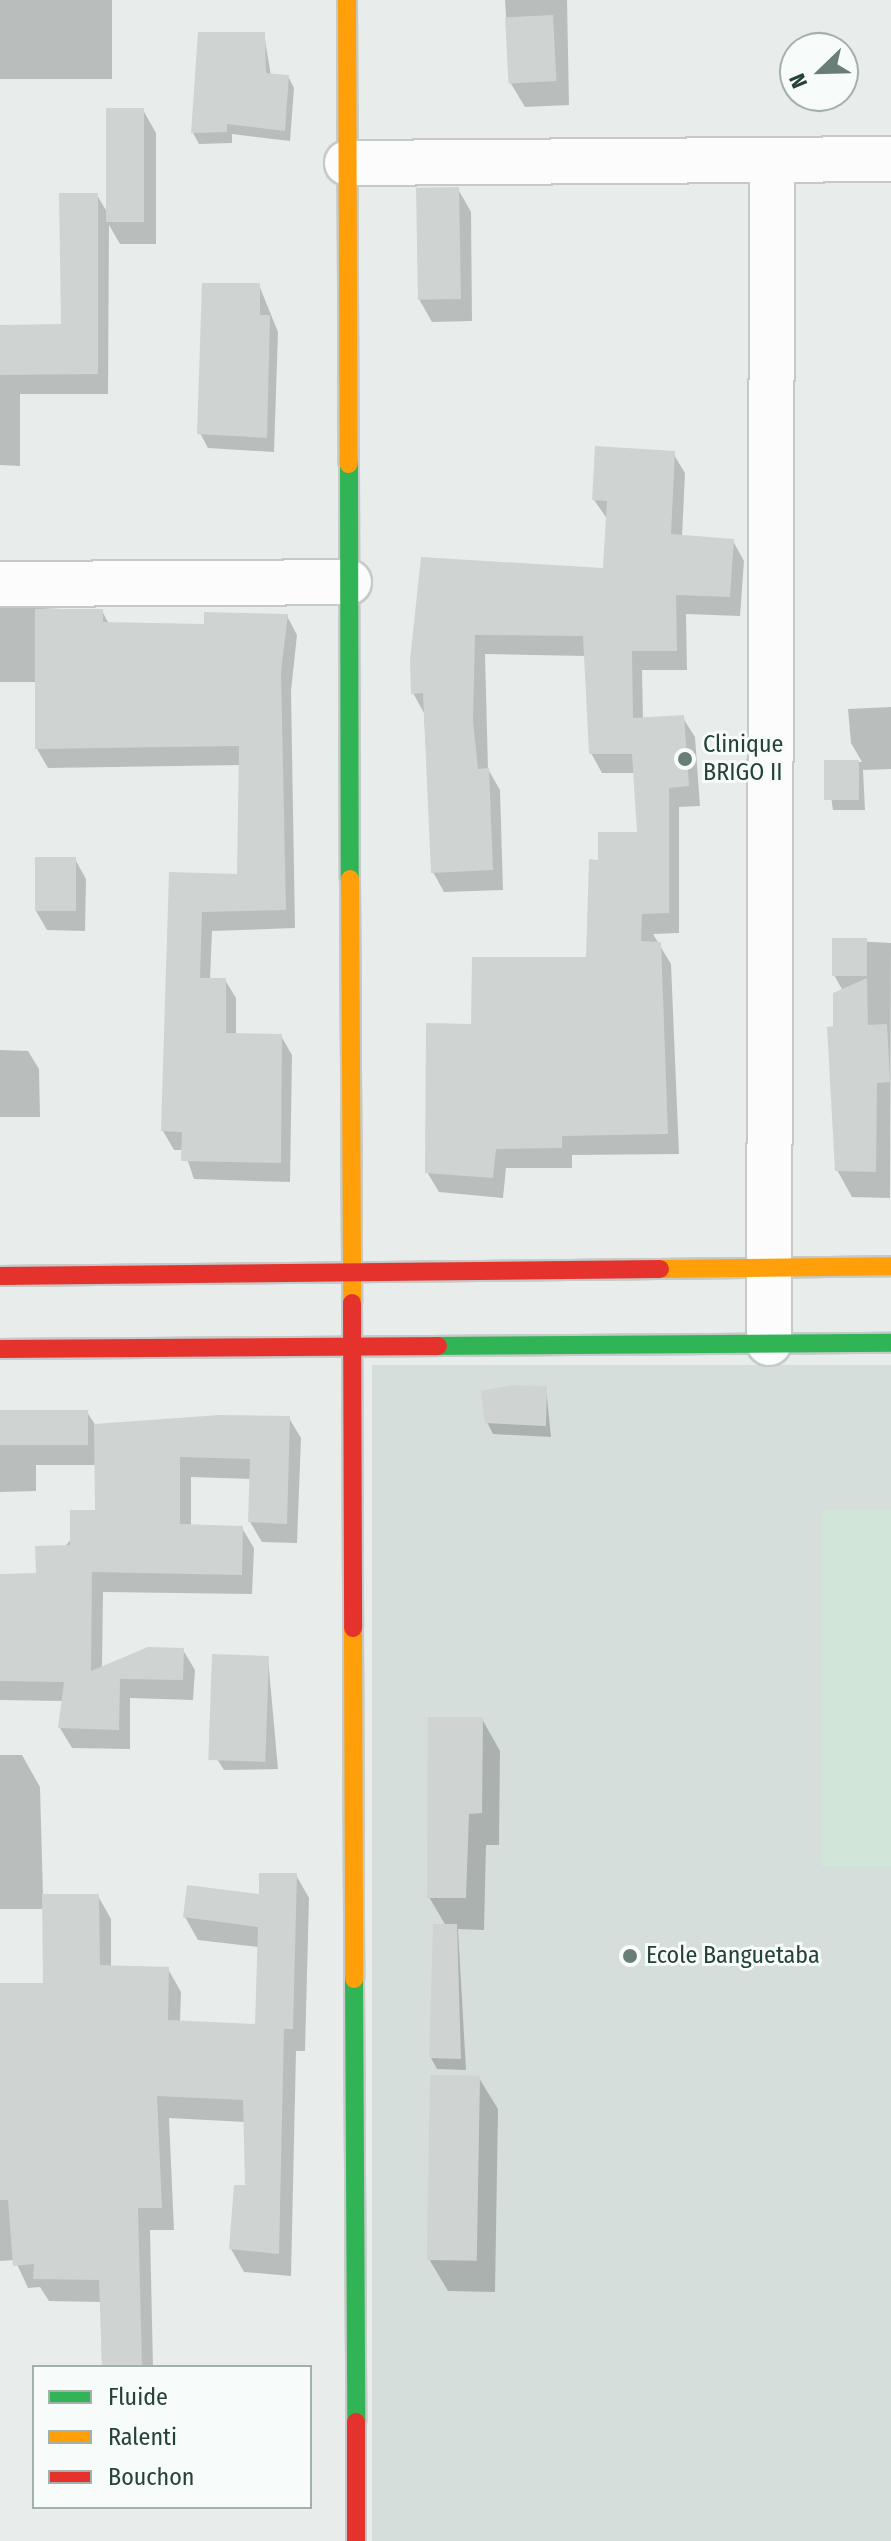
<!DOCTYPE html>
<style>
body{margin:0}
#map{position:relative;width:891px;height:2541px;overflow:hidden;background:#e8edeb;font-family:"Fira Sans Condensed",sans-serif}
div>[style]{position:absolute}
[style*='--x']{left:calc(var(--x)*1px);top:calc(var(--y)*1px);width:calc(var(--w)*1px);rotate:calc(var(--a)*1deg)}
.built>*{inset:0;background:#d6dedb;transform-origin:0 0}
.green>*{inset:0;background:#d1e6d8;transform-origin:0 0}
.shadow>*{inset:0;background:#0003;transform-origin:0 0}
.building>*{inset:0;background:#cfd4d2;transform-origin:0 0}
.roads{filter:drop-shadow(2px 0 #c5cac8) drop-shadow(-2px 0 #c5cac8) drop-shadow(0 2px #c5cac8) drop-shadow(0 -2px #c5cac8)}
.street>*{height:44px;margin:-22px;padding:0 22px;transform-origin:22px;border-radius:22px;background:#fcfcfc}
.fast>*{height:18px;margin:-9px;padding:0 9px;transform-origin:9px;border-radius:9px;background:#30b455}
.slow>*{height:18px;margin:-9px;padding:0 9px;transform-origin:9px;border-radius:9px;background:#ff9f0a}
.jam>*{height:18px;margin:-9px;padding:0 9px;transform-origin:9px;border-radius:9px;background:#e5322d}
.dots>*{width:22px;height:22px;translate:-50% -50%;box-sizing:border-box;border:4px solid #f7fbf9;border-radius:50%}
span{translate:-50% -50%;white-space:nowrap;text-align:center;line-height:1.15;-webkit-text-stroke:6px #f7fbf9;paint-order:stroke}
.poi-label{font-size:24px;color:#24423a}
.left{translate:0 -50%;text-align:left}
.legend{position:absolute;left:32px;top:2365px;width:280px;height:144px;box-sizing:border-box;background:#f7fbf9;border:2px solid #a3b1ad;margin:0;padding:10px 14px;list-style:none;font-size:24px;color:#24423a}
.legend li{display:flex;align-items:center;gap:16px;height:40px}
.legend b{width:40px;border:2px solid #a3b1ad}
.north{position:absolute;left:779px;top:32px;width:80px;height:80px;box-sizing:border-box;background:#f7fbf9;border:2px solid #a3b1ad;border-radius:50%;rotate:247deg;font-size:22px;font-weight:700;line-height:32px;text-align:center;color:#24423a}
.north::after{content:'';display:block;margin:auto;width:28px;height:36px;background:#697e78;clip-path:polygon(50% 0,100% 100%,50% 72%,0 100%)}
</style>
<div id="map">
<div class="built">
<i style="left:891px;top:1365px;width:1176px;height:519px;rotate:90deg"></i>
</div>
<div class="green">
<i style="left:891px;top:1510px;width:357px;height:69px;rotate:90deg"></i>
</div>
<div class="shadow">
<i style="left:0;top:0;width:112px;height:79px"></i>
<i style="clip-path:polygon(505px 0,567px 0,569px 105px,525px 107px,510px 82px)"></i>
<i style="clip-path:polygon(199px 34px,264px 34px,271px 76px,288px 76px,294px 88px,290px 141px,232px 134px,232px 143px,199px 144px,193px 133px)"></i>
<i style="clip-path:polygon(143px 110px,156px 133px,156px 244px,120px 244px,109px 225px,108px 394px,20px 394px,20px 466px,0 465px,0 327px,63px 326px,97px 195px,107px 212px)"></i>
<i style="clip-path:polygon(458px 189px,471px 212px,472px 321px,432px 322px,419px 299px)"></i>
<i style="clip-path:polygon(259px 285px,278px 332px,274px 452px,208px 448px,200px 433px)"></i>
<i style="clip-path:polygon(673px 453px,685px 473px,682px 537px,733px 541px,744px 561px,740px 616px,686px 614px,687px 670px,642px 670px,643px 720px,683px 718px,695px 737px,700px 806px,679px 807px,679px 933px,653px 934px,671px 964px,679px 1154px,572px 1155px,572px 1168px,506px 1168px,503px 1198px,439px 1192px,427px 1172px,473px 1026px,588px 959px,600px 862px,639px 834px,635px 773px,602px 773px,591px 753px,586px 656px,485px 654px,488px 769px,500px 790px,503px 890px,444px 892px,433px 872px,424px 713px,413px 693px,412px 660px,605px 571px,608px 520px,594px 500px)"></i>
<i style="clip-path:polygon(0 606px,102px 611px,109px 624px,206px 626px,287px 616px,297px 635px,291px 691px,295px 928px,212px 931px,210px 980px,225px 980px,236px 998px,236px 1035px,281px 1036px,292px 1055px,290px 1182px,194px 1179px,184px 1150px,174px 1150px,163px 1131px,171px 874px,239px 876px,241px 765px,48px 768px,37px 749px,37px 682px,0 682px)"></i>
<i style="clip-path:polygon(891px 707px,891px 769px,863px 770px,865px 810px,833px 810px,826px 762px,862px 762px,851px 743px,848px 709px)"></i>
<i style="clip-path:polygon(75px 859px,86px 879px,85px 931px,47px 930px,36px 911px)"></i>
<i style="clip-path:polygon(834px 940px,891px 943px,890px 1198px,852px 1197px,837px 1170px,843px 991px,834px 975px)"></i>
<i style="clip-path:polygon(0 1050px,28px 1051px,39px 1069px,40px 1117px,0 1117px)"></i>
<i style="clip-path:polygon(546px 1388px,551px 1437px,493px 1434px,487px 1422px)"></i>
<i style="clip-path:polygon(0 1412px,87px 1412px,96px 1426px,289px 1418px,301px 1438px,297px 1543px,262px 1542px,250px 1522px,252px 1479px,191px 1477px,191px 1526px,242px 1528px,254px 1548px,252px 1594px,103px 1592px,102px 1668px,183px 1650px,195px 1670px,193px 1700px,130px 1698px,130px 1749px,72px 1748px,60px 1728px,64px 1701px,0 1700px,0 1576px,38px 1575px,97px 1512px,97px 1465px,36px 1465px,36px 1491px,0 1492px)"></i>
<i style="clip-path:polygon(268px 1658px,278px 1769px,224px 1770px,217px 1759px)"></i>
<i style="clip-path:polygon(482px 1719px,500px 1751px,499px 1845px,486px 1845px,484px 1930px,458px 1929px,466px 2070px,437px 2069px,431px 2058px,446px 1926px,429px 1897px)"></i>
<i style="clip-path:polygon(0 1755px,22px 1755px,40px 1787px,43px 1896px,98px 1896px,111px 1919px,111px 1968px,168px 1969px,181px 1992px,180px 2022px,257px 2026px,259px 1947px,198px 1940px,185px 1917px,260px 1897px,296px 1875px,309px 1898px,305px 2051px,296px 2051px,291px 2276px,244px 2272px,231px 2249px,247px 2187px,245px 2122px,169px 2118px,174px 2230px,150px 2230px,153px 2367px,102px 2367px,101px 2302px,49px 2301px,40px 2287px,28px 2288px,15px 2260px,0 2261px,0 1985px,45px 1985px,44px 1909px,0 1909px)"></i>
<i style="clip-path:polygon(479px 2078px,498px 2109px,495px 2292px,448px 2291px,429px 2259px)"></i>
</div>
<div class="building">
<i style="left:553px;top:15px;width:66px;height:48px;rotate:87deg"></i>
<i style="clip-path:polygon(198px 32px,265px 32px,266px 73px,289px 75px,285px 131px,227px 124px,227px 132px,191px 133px)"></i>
<i style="left:106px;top:108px;width:38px;height:114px"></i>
<i style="left:459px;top:187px;width:112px;height:43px;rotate:89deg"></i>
<i style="clip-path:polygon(59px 193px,98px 193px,98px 374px,0 375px,0 325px,61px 324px)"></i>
<i style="clip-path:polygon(202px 283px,260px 283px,260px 315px,270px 315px,267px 438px,197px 434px)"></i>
<i style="clip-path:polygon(595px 446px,675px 451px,671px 534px,734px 539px,730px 597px,676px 595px,677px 651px,632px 651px,633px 718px,684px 715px,689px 786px,669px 788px,669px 913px,642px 914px,641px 941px,661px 942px,668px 1134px,562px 1136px,562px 1148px,496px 1149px,493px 1178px,425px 1173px,426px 1023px,471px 1024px,472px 957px,586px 957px,589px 859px,598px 860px,598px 832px,637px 832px,632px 754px,589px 754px,583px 636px,475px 635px,473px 721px,478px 769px,489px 768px,493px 870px,431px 873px,423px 693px,411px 694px,410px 660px,421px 557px,603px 568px,607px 501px,592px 500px)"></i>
<i style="clip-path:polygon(35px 609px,103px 609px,103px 622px,204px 624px,204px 612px,288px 614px,281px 671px,286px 910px,202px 912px,200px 978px,226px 978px,226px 1033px,282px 1034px,281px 1163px,181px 1161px,182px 1132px,161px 1131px,169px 872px,237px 874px,239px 746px,35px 749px)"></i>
<i style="left:824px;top:760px;width:35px;height:40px"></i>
<i style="left:35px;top:857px;width:41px;height:54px"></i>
<i style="left:832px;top:938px;width:35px;height:38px"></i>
<i style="clip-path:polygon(867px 978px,868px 1025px,887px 1024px,890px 1082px,877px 1083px,876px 1172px,835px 1171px,827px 1027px,833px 1026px,833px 993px)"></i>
<i style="clip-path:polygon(512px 1385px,547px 1386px,546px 1426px,485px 1423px,481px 1391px)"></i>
<i style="left:0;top:1410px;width:88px;height:35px"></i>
<i style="clip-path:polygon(219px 1415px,290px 1416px,287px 1524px,248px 1522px,250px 1459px,180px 1457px,180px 1524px,243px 1526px,242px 1575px,92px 1572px,91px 1671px,148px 1647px,184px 1648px,183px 1680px,120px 1679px,119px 1730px,58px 1728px,64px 1682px,0 1681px,0 1574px,36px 1573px,35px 1546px,70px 1545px,70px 1510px,95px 1510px,94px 1424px)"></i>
<i style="left:212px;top:1654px;width:57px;height:106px;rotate:2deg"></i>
<i style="clip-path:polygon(428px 1717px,483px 1717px,482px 1813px,469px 1814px,466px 1898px,427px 1898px)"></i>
<i style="clip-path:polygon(259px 1873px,297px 1873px,293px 2029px,284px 2029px,279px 2254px,229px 2249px,234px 2185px,245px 2185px,243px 2100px,157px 2096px,162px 2208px,138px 2208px,142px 2366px,102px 2367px,99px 2280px,33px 2279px,34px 2264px,13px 2266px,8px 2200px,0 2200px,0 1983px,43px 1983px,42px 1894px,99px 1894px,100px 1965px,169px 1967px,168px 2020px,255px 2024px,258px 1927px,183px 1917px,187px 1885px,259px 1894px)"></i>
<i style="clip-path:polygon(433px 1924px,457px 1924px,461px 2059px,429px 2058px)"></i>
<i style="left:430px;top:2075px;width:50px;height:185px;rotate:1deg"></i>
</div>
<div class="roads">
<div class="street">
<i style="--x:347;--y:163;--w:544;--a:-0.42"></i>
<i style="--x:0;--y:584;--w:349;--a:-0.3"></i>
<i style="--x:769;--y:1343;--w:1180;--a:-89.85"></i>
</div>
<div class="fast">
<i style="--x:349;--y:464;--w:415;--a:89.9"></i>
<i style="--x:438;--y:1346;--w:453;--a:-0.4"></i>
<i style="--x:354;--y:1979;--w:443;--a:89.7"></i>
</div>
<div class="slow">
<i style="--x:347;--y:0;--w:464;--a:89.8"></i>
<i style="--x:350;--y:879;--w:424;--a:89.7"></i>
<i style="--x:660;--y:1269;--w:231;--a:-0.7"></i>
<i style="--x:353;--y:1628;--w:351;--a:89.8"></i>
</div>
<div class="jam">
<i style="--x:0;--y:1276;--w:660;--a:-0.61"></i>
<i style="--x:352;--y:1303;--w:325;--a:89.8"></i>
<i style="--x:0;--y:1349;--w:438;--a:-0.4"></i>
<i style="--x:356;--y:2422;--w:119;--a:90"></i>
</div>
</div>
<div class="dots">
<i style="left:685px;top:759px;background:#697e78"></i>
<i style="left:630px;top:1956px;background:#697e78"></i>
</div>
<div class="poi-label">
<span class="left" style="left:703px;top:759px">Clinique<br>BRIGO II</span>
<span class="left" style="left:646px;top:1956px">Ecole Banguetaba</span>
</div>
<ul class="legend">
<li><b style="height:10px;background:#30b455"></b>Fluide</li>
<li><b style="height:10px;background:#ff9f0a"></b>Ralenti</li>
<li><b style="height:10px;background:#e5322d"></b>Bouchon</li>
</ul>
<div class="north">N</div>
</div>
